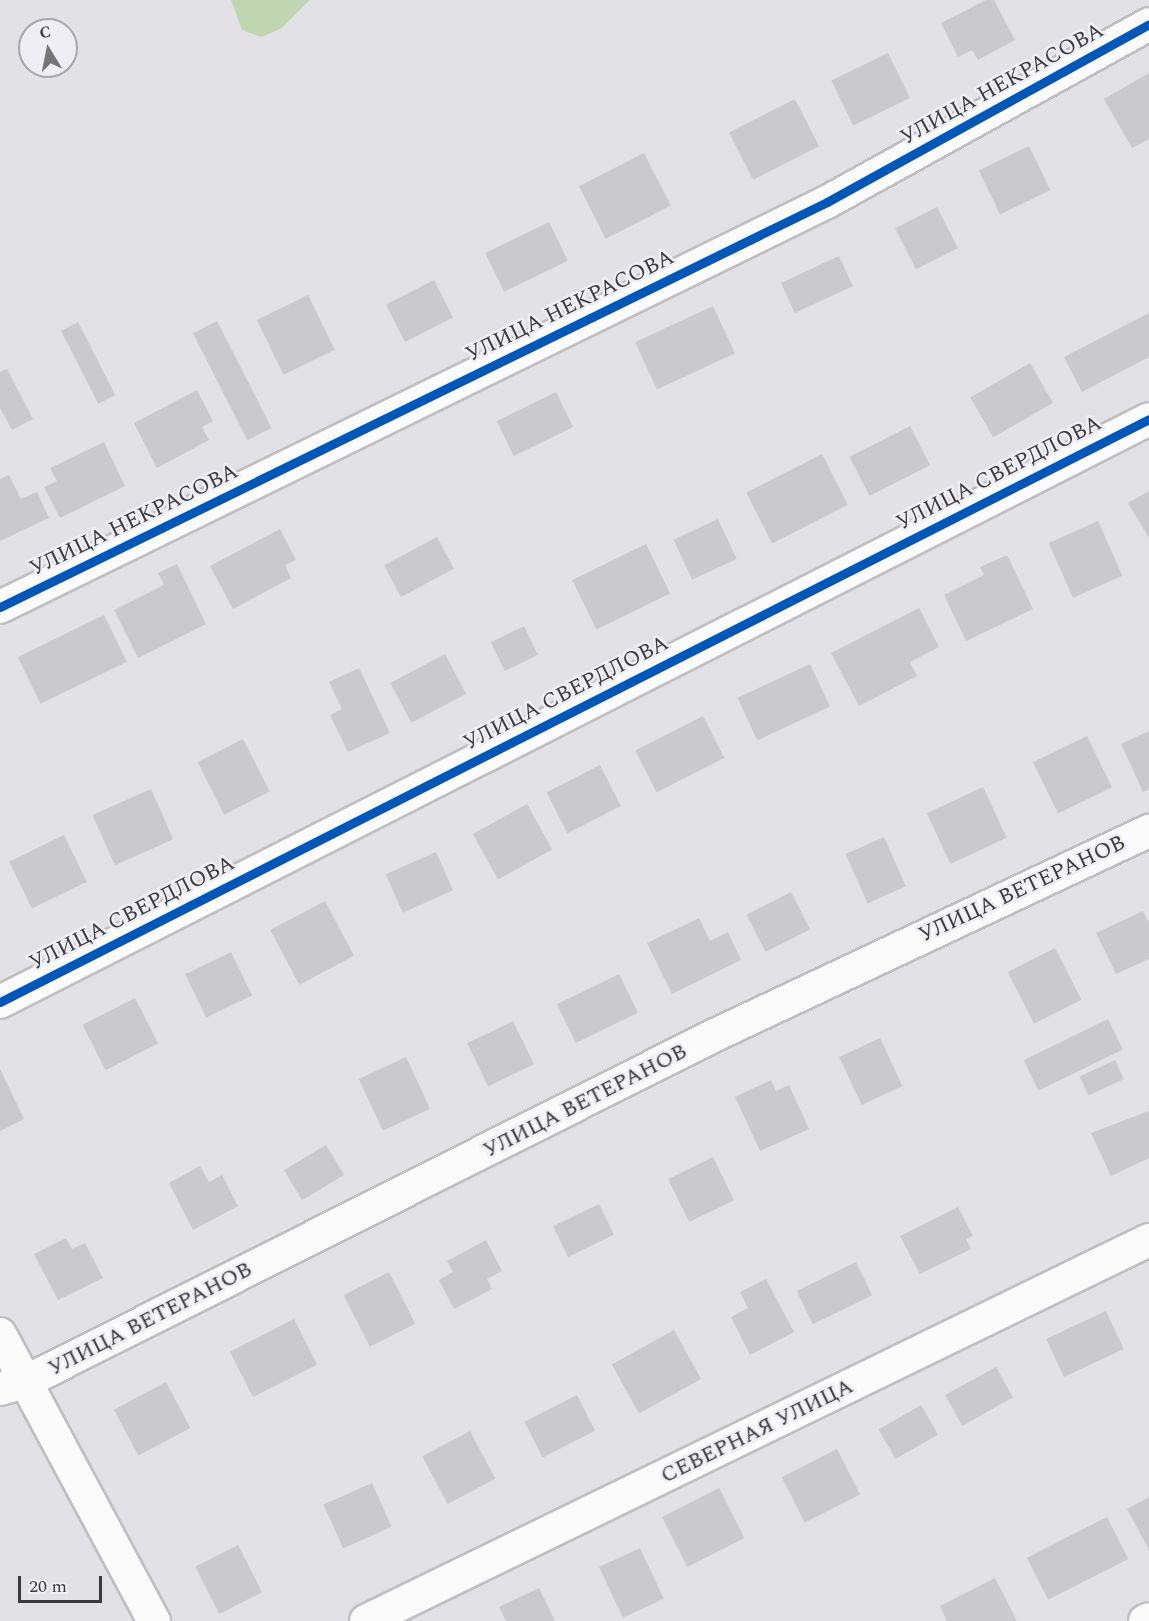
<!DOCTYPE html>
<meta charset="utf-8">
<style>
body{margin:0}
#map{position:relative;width:1149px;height:1621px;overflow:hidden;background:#e2e2e6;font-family:Spectral,serif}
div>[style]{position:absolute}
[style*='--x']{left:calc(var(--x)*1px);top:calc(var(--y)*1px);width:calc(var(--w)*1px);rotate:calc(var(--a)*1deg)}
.green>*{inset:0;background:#c0d6b1}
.building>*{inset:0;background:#cac9cb;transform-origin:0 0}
.roads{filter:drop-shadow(2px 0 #bfbfc2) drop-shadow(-2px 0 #bfbfc2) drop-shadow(0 2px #bfbfc2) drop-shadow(0 -2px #bfbfc2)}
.minor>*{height:32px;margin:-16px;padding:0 16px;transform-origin:16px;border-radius:16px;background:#fbfbfb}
.cycleway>*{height:9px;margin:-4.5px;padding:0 4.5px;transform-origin:4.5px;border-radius:4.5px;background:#0057b8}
span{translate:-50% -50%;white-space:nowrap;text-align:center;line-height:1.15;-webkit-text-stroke:5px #eeeef4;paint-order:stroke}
.street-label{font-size:22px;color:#3b3b3d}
.north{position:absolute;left:18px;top:18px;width:60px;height:60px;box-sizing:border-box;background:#eeeef4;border:2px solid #a6a6ab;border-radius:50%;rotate:350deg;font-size:16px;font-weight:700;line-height:24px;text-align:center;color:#3b3b3d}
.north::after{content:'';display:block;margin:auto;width:21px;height:27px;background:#757578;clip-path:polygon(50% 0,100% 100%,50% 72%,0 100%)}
.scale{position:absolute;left:18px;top:1576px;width:84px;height:27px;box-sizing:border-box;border:3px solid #3b3b3d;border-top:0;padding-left:8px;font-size:18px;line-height:21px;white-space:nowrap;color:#3b3b3d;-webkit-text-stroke:4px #eeeef4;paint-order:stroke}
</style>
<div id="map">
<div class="green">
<i style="clip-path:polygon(231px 0,310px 0,282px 28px,262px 37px,242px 30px)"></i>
</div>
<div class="building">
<i style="clip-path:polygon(986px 0,994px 0,1015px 40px,978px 60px,972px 50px,958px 57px,941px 23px)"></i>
<i style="left:888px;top:53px;width:50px;height:63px;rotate:64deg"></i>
<i style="clip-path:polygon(1149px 73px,1149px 139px,1132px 148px,1104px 99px)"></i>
<i style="left:795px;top:99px;width:53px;height:74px;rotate:63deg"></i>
<i style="left:1029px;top:146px;width:49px;height:56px;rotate:64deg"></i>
<i style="left:644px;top:153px;width:59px;height:73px;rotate:63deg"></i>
<i style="left:937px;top:207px;width:46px;height:47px;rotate:63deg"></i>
<i style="left:549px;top:222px;width:43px;height:71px;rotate:64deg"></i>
<i style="left:839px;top:256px;width:33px;height:64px;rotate:65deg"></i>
<i style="left:434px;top:280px;width:42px;height:54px;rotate:63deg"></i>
<i style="left:308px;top:295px;width:61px;height:57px;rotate:64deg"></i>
<i style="left:713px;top:306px;width:52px;height:86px;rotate:65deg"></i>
<i style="clip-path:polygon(1149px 313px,1149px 357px,1082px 392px,1064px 357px)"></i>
<i style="left:217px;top:321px;width:120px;height:27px;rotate:63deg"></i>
<i style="left:78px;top:322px;width:82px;height:19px;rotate:63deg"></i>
<i style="left:1030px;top:363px;width:46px;height:69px;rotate:60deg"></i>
<i style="clip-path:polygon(7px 369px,33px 419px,12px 430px,0 408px,0 372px)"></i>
<i style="clip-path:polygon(197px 390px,213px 421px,202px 427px,209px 440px,157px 468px,134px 423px)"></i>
<i style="left:556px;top:392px;width:39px;height:66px;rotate:64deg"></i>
<i style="left:910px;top:426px;width:44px;height:68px;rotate:63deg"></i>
<i style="clip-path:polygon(104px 442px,125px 486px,60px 518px,44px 487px,57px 481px,50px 468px)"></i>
<i style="left:822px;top:454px;width:57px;height:85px;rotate:63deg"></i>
<i style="clip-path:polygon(9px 475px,21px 499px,37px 492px,49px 518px,0 541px,0 479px)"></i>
<i style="clip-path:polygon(1149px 491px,1149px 538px,1128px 503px)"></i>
<i style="left:718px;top:519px;width:44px;height:49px;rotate:65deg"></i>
<i style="left:1098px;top:521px;width:60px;height:54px;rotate:66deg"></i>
<i style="clip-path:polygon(280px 529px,296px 560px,285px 565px,291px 578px,233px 609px,210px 566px)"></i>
<i style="left:437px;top:537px;width:36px;height:60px;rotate:62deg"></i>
<i style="left:646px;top:544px;width:55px;height:82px;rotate:64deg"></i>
<i style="clip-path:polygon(1007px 555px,1033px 609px,966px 641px,944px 595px,984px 575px,980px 567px)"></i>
<i style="clip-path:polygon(177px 564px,206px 624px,138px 658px,114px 610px,164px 585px,158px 573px)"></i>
<i style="clip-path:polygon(919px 608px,939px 647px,910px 662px,917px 676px,859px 706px,831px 653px)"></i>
<i style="left:104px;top:615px;width:52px;height:96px;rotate:64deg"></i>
<i style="left:524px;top:626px;width:32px;height:37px;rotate:64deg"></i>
<i style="left:445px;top:654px;width:45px;height:62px;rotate:62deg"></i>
<i style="left:810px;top:664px;width:47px;height:80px;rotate:65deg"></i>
<i style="clip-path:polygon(359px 668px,390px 733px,348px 752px,330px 715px,342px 709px,329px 682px)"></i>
<i style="left:703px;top:716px;width:47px;height:76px;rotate:63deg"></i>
<i style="clip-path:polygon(1149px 731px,1149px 789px,1143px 792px,1121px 744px)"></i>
<i style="left:1087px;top:736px;width:57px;height:60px;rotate:64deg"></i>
<i style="left:243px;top:739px;width:59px;height:51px;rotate:63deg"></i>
<i style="left:600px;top:765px;width:46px;height:60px;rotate:63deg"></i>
<i style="left:983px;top:787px;width:56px;height:62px;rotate:65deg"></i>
<i style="left:151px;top:789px;width:55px;height:64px;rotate:66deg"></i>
<i style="left:527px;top:804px;width:52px;height:62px;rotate:61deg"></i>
<i style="left:64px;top:835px;width:52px;height:61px;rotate:64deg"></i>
<i style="left:884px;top:837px;width:54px;height:42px;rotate:66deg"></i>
<i style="left:436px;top:852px;width:42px;height:55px;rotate:66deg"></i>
<i style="left:791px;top:892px;width:42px;height:50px;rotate:63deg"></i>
<i style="left:325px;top:901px;width:62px;height:62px;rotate:62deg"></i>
<i style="clip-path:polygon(1143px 911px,1149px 923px,1149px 959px,1116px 974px,1096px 933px)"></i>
<i style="clip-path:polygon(699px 918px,710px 941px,728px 932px,741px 960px,672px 994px,647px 943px)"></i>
<i style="left:1055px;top:948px;width:58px;height:53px;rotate:63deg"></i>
<i style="left:231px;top:952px;width:48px;height:51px;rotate:64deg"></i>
<i style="left:619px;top:974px;width:43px;height:69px;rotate:64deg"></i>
<i style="left:135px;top:998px;width:51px;height:59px;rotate:63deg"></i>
<i style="left:1108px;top:1019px;width:34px;height:94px;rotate:64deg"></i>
<i style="left:513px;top:1021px;width:48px;height:51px;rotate:64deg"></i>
<i style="left:880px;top:1038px;width:53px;height:45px;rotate:65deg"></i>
<i style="left:406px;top:1057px;width:57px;height:52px;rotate:65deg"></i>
<i style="left:1115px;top:1060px;width:21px;height:39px;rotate:65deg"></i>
<i style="clip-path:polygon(0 1069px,24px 1119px,0 1131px)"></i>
<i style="clip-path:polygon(771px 1080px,776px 1091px,789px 1085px,809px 1129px,760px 1151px,735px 1097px)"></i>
<i style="clip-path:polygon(1149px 1111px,1149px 1158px,1111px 1176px,1091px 1133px)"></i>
<i style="left:326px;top:1145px;width:35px;height:49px;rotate:59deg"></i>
<i style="left:713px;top:1157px;width:48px;height:50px;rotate:64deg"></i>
<i style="clip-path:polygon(200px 1166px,209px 1182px,222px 1175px,238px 1206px,193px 1230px,169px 1183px)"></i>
<i style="left:599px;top:1204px;width:34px;height:51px;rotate:64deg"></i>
<i style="clip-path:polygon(958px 1207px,973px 1236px,966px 1239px,971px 1249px,920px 1274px,900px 1236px)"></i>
<i style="clip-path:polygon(66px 1238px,72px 1249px,85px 1243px,103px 1278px,58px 1300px,34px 1254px)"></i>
<i style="clip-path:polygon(486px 1240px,502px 1271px,487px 1279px,492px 1289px,454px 1309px,439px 1280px,453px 1272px,447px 1261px)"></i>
<i style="left:856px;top:1262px;width:37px;height:66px;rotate:64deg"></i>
<i style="left:389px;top:1272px;width:58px;height:51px;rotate:63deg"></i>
<i style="clip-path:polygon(766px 1279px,794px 1332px,750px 1355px,731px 1317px,748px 1308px,740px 1292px)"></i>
<i style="left:1106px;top:1311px;width:42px;height:66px;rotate:65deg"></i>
<i style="left:294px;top:1319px;width:51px;height:72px;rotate:63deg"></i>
<i style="left:674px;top:1330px;width:56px;height:71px;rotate:61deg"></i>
<i style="left:996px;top:1367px;width:35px;height:58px;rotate:61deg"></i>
<i style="left:166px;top:1382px;width:52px;height:59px;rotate:62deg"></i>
<i style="left:577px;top:1395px;width:40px;height:59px;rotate:63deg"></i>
<i style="left:921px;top:1405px;width:34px;height:49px;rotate:60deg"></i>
<i style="left:470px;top:1431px;width:54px;height:54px;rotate:62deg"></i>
<i style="left:837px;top:1449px;width:51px;height:62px;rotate:63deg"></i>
<i style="left:372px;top:1483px;width:48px;height:53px;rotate:66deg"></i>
<i style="left:719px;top:1488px;width:56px;height:64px;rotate:63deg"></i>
<i style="clip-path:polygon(1149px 1497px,1149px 1550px,1127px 1509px)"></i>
<i style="left:1107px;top:1517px;width:47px;height:90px;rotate:63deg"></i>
<i style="left:238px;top:1545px;width:53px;height:48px;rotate:63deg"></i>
<i style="left:640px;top:1548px;width:56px;height:45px;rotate:65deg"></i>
<i style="clip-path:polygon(995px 1578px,1017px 1621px,947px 1621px,940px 1606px)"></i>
<i style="clip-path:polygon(539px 1588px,555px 1621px,506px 1621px,499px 1607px)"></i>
</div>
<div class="roads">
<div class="minor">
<i style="--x:0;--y:607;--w:921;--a:-26.09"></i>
<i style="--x:827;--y:202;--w:368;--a:-28.9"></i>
<i style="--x:0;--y:1002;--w:1288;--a:-26.9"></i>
<i style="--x:0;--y:1334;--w:326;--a:61.8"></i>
<i style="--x:0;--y:1389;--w:26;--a:-16"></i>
<i style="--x:25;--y:1382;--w:770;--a:-26.7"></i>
<i style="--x:713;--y:1036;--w:482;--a:-25.2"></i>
<i style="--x:366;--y:1621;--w:871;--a:-25.95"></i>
<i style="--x:1145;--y:1621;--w:4;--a:-27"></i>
</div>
</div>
<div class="cycleway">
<i style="--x:0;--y:607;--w:921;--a:-26.09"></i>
<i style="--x:827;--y:202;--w:368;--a:-28.9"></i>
<i style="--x:0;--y:1002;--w:1288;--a:-26.9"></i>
</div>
<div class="street-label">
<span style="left:1002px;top:84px;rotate:-29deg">УЛИЦА НЕКРАСОВА</span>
<span style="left:570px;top:306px;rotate:-26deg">УЛИЦА НЕКРАСОВА</span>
<span style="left:999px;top:473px;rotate:-27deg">УЛИЦА СВЕРДЛОВА</span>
<span style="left:134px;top:520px;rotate:-26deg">УЛИЦА НЕКРАСОВА</span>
<span style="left:566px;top:693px;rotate:-27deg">УЛИЦА СВЕРДЛОВА</span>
<span style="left:1022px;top:889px;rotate:-25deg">УЛИЦА ВЕТЕРАНОВ</span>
<span style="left:132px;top:913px;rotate:-27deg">УЛИЦА СВЕРДЛОВА</span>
<span style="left:585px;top:1101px;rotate:-27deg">УЛИЦА ВЕТЕРАНОВ</span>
<span style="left:150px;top:1319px;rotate:-27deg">УЛИЦА ВЕТЕРАНОВ</span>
<span style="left:757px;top:1431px;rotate:-26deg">СЕВЕРНАЯ УЛИЦА</span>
</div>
<div class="north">С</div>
<div class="scale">20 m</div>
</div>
